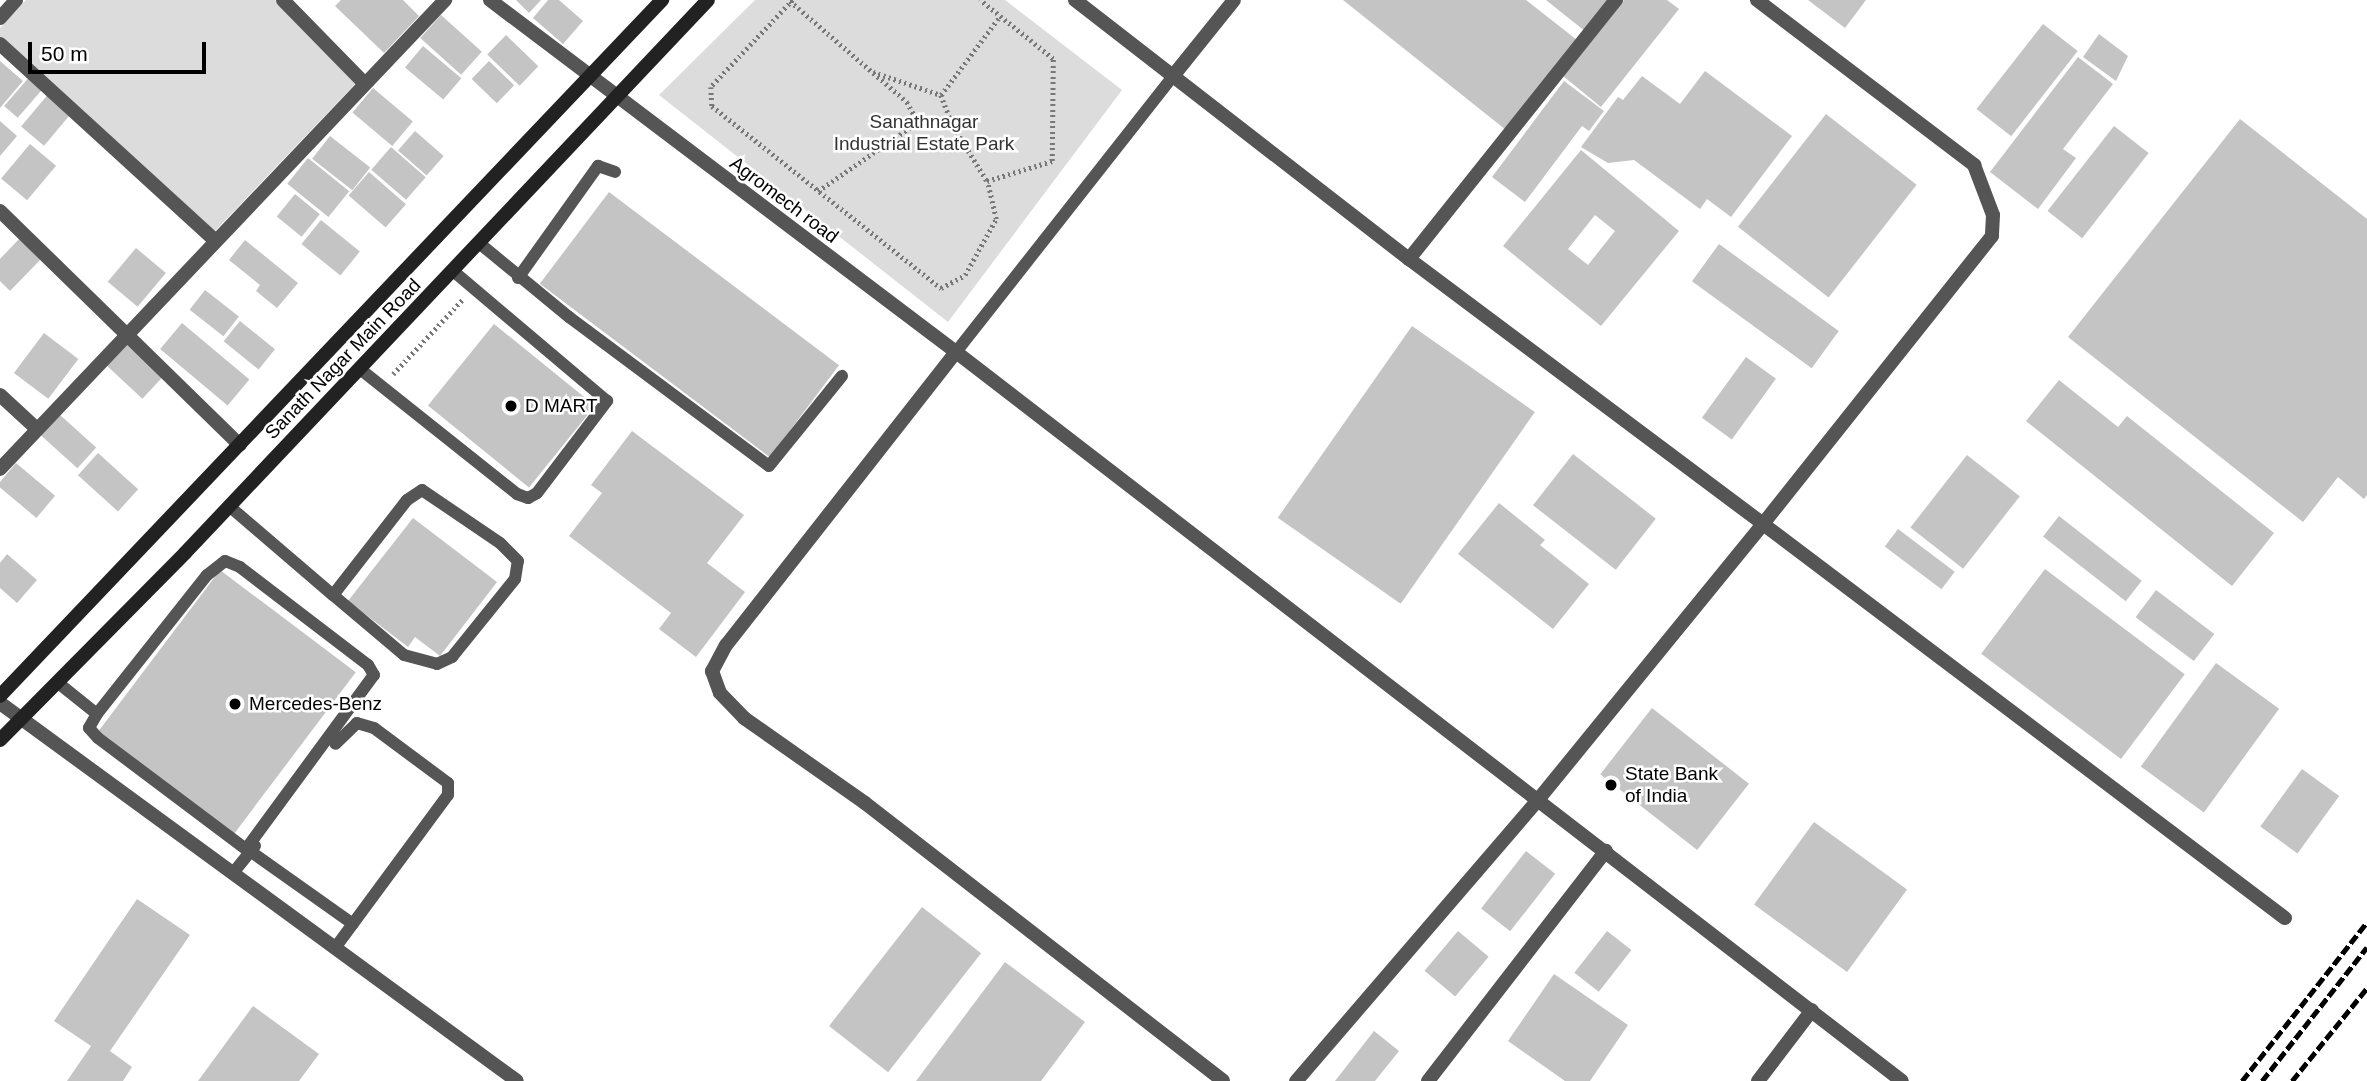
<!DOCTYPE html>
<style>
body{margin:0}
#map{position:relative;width:2367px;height:1081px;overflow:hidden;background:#fff;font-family:Helvetica,sans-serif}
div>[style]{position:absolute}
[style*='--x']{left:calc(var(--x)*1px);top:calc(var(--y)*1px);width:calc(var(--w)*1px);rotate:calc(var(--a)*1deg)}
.green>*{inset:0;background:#dcdcdc}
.building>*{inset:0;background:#c4c4c4;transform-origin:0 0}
.path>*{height:4.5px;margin-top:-2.25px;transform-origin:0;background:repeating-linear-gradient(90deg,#777 0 2px,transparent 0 5.5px)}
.lane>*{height:12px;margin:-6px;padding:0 6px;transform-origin:6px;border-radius:6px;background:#555}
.street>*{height:14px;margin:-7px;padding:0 7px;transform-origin:7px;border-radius:7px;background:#555}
.secondary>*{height:14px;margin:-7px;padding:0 7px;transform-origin:7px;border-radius:7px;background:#222}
.rail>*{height:5px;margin-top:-2.5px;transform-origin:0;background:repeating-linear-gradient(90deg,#000 0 10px,transparent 0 13.5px)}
.dots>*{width:19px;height:19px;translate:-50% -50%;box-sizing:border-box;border:4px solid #fff;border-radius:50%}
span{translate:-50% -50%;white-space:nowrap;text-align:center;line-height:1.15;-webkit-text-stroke:5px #fff;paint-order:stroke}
.park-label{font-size:19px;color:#333}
.street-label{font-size:19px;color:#000}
.poi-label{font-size:19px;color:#000}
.left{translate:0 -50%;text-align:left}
.scale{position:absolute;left:28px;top:42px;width:178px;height:32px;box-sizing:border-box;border:4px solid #000;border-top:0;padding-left:9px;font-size:21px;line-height:24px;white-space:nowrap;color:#000;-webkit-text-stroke:5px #fff;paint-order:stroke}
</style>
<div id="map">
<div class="green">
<i style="clip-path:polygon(26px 0,275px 0,356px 83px,215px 231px,0 37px,0 28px)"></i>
<i style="clip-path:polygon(755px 0,1005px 0,1122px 90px,948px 322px,659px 95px)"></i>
</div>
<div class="building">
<i style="clip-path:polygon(341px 0,403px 0,419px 16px,384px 53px,335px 6px)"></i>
<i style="clip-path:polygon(516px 0,541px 0,529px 13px)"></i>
<i style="clip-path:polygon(548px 0,559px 0,583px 21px,563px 44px,533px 18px)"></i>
<i style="clip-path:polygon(1343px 0,1526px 0,1577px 40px,1506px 130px)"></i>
<i style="clip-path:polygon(1546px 0,1612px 0,1586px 32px)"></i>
<i style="clip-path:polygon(1624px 0,1667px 0,1679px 9px,1601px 107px,1563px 76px)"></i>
<i style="clip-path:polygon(1808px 0,1866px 0,1845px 28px)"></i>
<i style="left:441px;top:15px;width:55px;height:31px;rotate:42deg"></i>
<i style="left:2043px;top:24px;width:44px;height:108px;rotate:38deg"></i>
<i style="clip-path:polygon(2099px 34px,2128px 56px,2116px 81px,2083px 57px)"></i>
<i style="left:506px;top:35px;width:45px;height:27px;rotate:44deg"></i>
<i style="left:423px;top:46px;width:50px;height:28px;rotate:40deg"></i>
<i style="clip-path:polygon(2078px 57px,2113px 84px,2063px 149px,2076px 158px,2038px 209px,1990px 172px)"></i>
<i style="clip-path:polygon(0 61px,23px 81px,0 108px)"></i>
<i style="left:489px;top:61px;width:35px;height:25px;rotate:44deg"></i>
<i style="clip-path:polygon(1705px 71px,1792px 136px,1731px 217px,1707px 199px,1700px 209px,1634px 160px,1608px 163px,1581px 147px,1618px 97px,1623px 100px,1642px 76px,1680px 104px)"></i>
<i style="left:31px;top:75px;width:18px;height:41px;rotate:41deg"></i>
<i style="clip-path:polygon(1564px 81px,1604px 111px,1589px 131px,1582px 126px,1525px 202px,1492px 177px)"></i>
<i style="left:373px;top:88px;width:52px;height:32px;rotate:40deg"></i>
<i style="left:50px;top:92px;width:30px;height:45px;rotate:40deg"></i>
<i style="left:1826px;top:114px;width:115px;height:143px;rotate:38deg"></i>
<i style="clip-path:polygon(2240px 119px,2367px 219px,2367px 495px,2364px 499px,2338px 477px,2303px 522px,2068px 337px)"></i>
<i style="clip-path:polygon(0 121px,17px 136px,0 156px)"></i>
<i style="left:2114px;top:126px;width:44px;height:108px;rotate:38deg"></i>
<i style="left:415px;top:131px;width:38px;height:26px;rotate:41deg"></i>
<i style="left:330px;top:136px;width:51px;height:29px;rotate:38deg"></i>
<i style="left:30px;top:144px;width:34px;height:45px;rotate:40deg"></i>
<i style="left:391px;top:147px;width:46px;height:30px;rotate:41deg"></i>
<i style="clip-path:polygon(evenodd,1581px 150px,1679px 231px,1601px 326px,1503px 246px,1581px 150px,1595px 215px,1615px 231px,1588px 265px,1568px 249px,1595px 215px)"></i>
<i style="left:308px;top:158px;width:53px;height:33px;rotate:39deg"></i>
<i style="left:369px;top:172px;width:49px;height:31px;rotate:41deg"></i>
<i style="left:609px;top:192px;width:288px;height:115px;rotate:37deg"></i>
<i style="left:295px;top:194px;width:32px;height:29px;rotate:39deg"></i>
<i style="left:321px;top:220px;width:50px;height:31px;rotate:39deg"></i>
<i style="clip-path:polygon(20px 238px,41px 259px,10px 291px,0 281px,0 259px)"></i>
<i style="clip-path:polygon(245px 240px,298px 283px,277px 308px,256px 291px,260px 285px,229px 260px)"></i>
<i style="left:1719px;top:244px;width:148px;height:46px;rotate:36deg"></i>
<i style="left:136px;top:248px;width:39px;height:44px;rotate:40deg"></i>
<i style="left:205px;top:290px;width:43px;height:25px;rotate:38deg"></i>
<i style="left:240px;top:321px;width:45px;height:26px;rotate:39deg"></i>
<i style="left:182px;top:323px;width:88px;height:34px;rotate:40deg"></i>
<i style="left:494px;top:324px;width:130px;height:105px;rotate:39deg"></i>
<i style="left:1412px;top:326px;width:150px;height:234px;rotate:35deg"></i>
<i style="left:44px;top:333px;width:43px;height:50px;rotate:37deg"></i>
<i style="left:127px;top:342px;width:50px;height:31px;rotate:43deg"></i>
<i style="left:1746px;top:357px;width:37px;height:75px;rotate:36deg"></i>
<i style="clip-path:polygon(2059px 380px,2118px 427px,2127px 416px,2274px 533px,2232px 586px,2026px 421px)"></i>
<i style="left:59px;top:414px;width:50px;height:28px;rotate:42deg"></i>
<i style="clip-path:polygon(632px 431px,744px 515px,707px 563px,745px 592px,696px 657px,659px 629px,671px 613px,569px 536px,602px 493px,591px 485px)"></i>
<i style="left:98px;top:453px;width:54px;height:30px;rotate:42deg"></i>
<i style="left:1573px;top:454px;width:105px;height:65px;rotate:38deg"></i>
<i style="left:1967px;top:455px;width:67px;height:92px;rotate:38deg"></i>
<i style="left:16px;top:463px;width:51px;height:29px;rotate:40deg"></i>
<i style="clip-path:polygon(1499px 503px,1545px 540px,1540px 545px,1589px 584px,1553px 629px,1458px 554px)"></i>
<i style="left:2059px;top:516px;width:105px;height:26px;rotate:38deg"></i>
<i style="clip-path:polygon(413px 518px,497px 582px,440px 656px,415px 637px,408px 647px,348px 601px)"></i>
<i style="left:1898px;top:529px;width:71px;height:22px;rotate:37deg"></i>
<i style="clip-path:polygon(7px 554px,37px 580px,17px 603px,0 588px,0 563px)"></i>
<i style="left:2045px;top:569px;width:175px;height:106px;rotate:37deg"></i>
<i style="left:220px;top:570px;width:170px;height:202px;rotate:37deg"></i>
<i style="left:2156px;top:590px;width:73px;height:34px;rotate:37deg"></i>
<i style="left:2216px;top:663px;width:78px;height:128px;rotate:36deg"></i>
<i style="left:1652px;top:708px;width:123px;height:84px;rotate:38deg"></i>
<i style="left:2302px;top:769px;width:46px;height:71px;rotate:36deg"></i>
<i style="left:1814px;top:822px;width:115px;height:102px;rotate:36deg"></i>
<i style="left:1526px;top:851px;width:37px;height:73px;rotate:38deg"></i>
<i style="clip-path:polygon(137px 899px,190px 935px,110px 1051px,132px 1067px,123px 1081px,67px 1081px,91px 1046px,54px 1021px)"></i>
<i style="left:922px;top:907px;width:75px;height:151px;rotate:38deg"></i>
<i style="left:1458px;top:931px;width:40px;height:52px;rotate:40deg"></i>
<i style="left:1607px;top:931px;width:31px;height:53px;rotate:38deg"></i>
<i style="clip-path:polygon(1005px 962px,1085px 1022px,1041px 1081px,916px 1081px)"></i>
<i style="clip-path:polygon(1554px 974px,1628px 1025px,1590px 1081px,1565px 1081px,1508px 1041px)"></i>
<i style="clip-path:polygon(253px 1006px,319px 1054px,299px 1081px,198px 1081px)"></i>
<i style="clip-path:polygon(1374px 1031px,1399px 1051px,1375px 1081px,1335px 1081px)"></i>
</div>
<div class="path">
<i style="--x:793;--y:0;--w:120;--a:133.3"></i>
<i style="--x:711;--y:87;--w:19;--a:87"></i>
<i style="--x:712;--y:106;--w:293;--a:38.5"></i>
<i style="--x:941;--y:288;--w:27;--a:-28"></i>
<i style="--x:965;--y:275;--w:64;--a:-61"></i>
<i style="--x:996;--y:219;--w:39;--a:-103"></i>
<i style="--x:987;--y:181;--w:68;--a:-17.1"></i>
<i style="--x:1052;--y:161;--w:102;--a:-89.4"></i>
<i style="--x:1053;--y:59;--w:94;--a:-141.1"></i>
<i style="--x:790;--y:1;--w:155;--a:40.8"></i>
<i style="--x:907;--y:102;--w:23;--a:61"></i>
<i style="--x:873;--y:72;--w:72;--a:18.7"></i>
<i style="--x:941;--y:95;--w:99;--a:-53.2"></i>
<i style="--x:941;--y:95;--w:34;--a:69"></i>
<i style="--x:818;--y:191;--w:121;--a:-34.6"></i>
<i style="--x:918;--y:122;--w:36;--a:8"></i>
<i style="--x:954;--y:127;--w:63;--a:58.6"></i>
<i style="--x:393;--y:374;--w:103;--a:-47"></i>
</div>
<div class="lane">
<i style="--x:479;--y:243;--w:117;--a:39.4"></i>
<i style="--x:569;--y:317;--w:249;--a:36.7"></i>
<i style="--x:769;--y:466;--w:116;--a:-51"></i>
<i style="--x:518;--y:278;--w:138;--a:-54.5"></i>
<i style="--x:598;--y:166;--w:18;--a:19"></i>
<i style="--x:956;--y:352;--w:351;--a:-51.8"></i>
<i style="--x:360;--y:369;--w:201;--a:38.5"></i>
<i style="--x:517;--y:494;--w:12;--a:20"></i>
<i style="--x:528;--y:498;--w:10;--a:-29"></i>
<i style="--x:537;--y:493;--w:116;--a:-52.7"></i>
<i style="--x:607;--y:401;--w:202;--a:-139.8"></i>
<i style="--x:229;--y:506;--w:137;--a:40.6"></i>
<i style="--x:333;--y:595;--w:93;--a:40.2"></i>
<i style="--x:404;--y:655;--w:34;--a:15"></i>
<i style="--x:437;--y:664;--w:17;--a:-25"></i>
<i style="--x:452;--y:657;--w:100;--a:-51.1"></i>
<i style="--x:515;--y:579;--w:18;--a:-81"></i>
<i style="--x:518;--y:561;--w:25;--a:-135"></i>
<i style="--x:500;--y:543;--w:94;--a:-145.8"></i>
<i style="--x:422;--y:490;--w:18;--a:146"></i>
<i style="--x:407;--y:500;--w:120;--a:127.9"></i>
<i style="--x:57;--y:682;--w:51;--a:38.7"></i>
<i style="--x:97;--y:714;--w:16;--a:120"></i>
<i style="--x:89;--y:728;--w:13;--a:48"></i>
<i style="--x:98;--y:738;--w:185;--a:36.9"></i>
<i style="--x:246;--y:849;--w:216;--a:-53.7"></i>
<i style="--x:374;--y:675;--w:12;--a:-121"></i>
<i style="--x:368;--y:665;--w:161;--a:-142.6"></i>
<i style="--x:240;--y:567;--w:16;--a:-158"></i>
<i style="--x:225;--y:561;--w:23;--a:142"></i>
<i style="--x:207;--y:575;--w:177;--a:128.4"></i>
<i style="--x:250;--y:851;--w:126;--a:35.3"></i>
<i style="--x:233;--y:873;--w:35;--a:-51"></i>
<i style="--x:335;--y:948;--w:190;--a:-53.6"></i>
<i style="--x:448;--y:795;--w:12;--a:-90"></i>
<i style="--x:448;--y:783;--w:92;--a:-143.4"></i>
<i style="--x:374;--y:728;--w:18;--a:-164"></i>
<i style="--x:357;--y:723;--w:30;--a:136"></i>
</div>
<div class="street">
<i style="--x:283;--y:0;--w:117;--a:45.7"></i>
<i style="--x:490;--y:0;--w:584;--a:37.07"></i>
<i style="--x:956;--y:352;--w:1194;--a:37.62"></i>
<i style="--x:1075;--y:0;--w:423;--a:37.8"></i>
<i style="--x:1409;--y:259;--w:442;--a:36.8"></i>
<i style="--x:1763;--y:524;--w:356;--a:129.2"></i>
<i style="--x:1538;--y:800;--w:371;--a:130.7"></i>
<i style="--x:1757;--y:0;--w:273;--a:37.2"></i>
<i style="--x:1974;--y:165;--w:53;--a:69.2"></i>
<i style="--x:1993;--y:215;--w:21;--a:93"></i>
<i style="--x:1992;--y:236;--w:368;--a:128.5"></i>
<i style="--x:1763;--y:524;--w:654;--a:37.05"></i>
<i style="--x:0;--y:18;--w:24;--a:-48"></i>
<i style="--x:0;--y:44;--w:291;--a:42.4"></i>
<i style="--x:1173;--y:76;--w:97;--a:-51.2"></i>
<i style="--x:0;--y:211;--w:335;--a:44.3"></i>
<i style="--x:1409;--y:259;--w:332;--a:-51.4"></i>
<i style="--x:956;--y:352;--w:372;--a:128.1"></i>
<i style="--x:726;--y:645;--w:30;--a:118"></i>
<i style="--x:712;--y:671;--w:23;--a:70"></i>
<i style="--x:720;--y:693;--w:35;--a:46"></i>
<i style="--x:744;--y:718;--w:148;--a:35.1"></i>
<i style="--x:865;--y:803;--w:453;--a:37.8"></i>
<i style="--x:0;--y:395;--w:50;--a:42.6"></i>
<i style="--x:0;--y:469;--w:647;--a:-46.5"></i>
<i style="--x:0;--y:703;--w:640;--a:36.17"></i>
<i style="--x:1428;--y:1081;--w:291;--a:-52.3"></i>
<i style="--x:1758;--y:1081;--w:89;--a:-52.7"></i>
</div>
<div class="secondary">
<i style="--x:0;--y:696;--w:961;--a:-46.43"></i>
<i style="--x:0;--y:740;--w:263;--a:-45.3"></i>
<i style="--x:185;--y:553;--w:761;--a:-46.6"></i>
</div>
<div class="rail">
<i style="--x:2242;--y:1081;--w:202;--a:-51.8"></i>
<i style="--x:2262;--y:1081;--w:170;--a:-51.9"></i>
<i style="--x:2292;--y:1081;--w:119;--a:-51.1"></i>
</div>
<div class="dots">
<i style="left:511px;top:406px;background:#000"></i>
<i style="left:235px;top:704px;background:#000"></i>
<i style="left:1611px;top:785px;background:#000"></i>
</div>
<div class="park-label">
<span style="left:924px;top:133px">Sanathnagar<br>Industrial Estate Park</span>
</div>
<div class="street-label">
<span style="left:784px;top:200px;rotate:37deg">Agromech road</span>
<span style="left:343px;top:359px;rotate:-46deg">Sanath Nagar Main Road</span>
</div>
<div class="poi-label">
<span class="left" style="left:525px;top:406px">D MART</span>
<span class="left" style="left:249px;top:704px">Mercedes-Benz</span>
<span class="left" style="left:1625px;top:785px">State Bank<br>of India</span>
</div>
<div class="scale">50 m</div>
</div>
